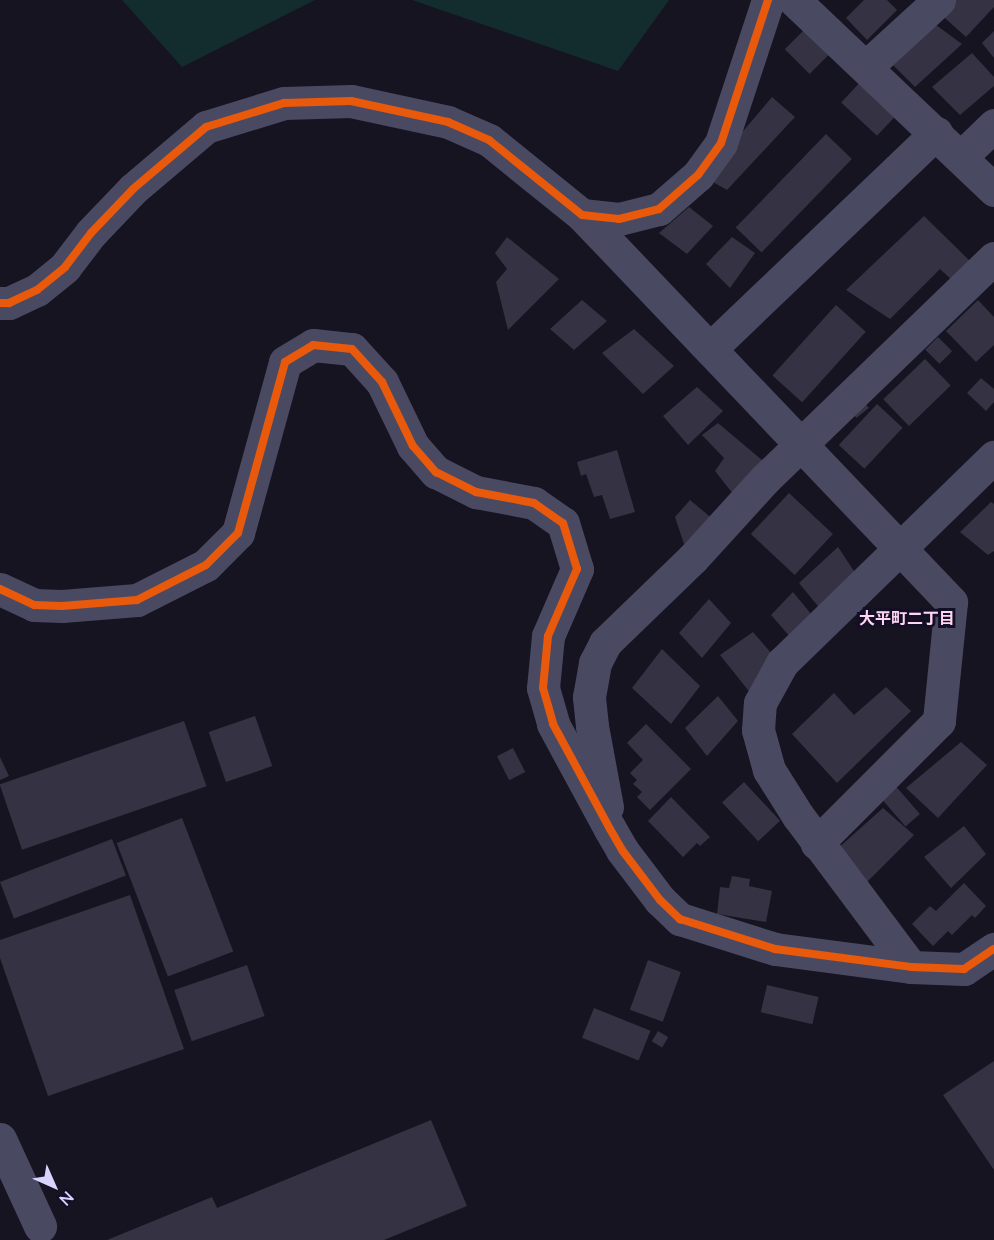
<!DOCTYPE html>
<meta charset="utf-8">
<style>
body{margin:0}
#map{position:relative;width:994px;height:1240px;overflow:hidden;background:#161421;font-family:Lato,"Noto Sans JP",sans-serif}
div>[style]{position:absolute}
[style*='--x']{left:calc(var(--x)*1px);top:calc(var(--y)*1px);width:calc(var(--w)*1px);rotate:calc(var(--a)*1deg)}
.green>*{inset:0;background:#132c2d}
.building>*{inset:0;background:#343243;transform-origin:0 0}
.minor>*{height:33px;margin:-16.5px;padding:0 16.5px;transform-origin:16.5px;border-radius:16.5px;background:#4a4962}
.cycleway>*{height:8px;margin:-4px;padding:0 4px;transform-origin:4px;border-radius:4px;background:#e8590c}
span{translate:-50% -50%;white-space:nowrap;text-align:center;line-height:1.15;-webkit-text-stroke:6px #130f26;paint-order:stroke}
.neighbourhood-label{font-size:16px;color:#ffd6f0;font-weight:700}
.north{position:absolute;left:24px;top:1156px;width:60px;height:60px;-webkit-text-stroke:4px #130f26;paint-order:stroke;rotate:135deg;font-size:16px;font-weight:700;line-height:24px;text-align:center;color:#d9d4ff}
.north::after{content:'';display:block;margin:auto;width:21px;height:27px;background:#d9d4ff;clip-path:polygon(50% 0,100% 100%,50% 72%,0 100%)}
</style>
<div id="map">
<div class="green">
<i style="clip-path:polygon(122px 0,315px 0,182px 67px)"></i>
<i style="clip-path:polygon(412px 0,669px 0,618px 71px)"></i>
</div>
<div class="building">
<i style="clip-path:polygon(864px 0,887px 0,897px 10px,867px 40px,846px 18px)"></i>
<i style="clip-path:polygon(951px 0,994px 0,994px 7px,966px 37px,937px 11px)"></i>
<i style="clip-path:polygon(932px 22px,962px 44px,915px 87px,887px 59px)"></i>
<i style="left:811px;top:23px;width:35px;height:37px;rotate:45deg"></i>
<i style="clip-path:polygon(994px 31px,994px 58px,982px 43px)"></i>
<i style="clip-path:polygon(972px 53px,994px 77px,994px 86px,960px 115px,932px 87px)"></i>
<i style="left:863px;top:79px;width:49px;height:32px;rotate:43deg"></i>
<i style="clip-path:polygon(772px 97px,795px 117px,727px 190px,704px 177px)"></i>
<i style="left:826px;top:134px;width:36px;height:130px;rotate:44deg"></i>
<i style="clip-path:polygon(689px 207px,713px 226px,687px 254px,659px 233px)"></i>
<i style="clip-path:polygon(924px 216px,971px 262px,954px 282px,940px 269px,890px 319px,846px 290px)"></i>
<i style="clip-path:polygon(507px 237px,559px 279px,508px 330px,496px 282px,507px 269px,495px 253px)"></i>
<i style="clip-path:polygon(732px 237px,755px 253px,730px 288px,706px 264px)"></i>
<i style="clip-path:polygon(582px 300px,607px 321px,574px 350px,550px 329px)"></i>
<i style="clip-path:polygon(978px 300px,994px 317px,994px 345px,976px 362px,946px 331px)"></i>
<i style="left:836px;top:305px;width:40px;height:95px;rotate:42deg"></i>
<i style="clip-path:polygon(634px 329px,674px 366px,643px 394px,602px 353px)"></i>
<i style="left:938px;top:337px;width:20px;height:18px;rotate:45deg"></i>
<i style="left:925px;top:359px;width:37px;height:58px;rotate:46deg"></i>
<i style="clip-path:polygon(981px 378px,994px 389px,994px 402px,986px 411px,967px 393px)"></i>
<i style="clip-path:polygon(697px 387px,723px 411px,688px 445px,663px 416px)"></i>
<i style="left:860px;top:397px;width:14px;height:16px;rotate:51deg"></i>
<i style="left:877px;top:404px;width:35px;height:56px;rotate:43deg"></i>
<i style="clip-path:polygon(718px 423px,768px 465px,737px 499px,715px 471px,724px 458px,702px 435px)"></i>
<i style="clip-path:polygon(617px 450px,635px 512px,610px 519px,602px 495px,594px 497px,586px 474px,581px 476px,577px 462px)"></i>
<i style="left:789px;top:493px;width:60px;height:56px;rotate:43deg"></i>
<i style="clip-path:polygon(690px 500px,714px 520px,686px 550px,675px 517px)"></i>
<i style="clip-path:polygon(991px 502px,994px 504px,994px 551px,988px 555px,960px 532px)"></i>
<i style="clip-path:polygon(838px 547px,858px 577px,822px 611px,799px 583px)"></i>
<i style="clip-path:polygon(793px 592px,816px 620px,792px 639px,771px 615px)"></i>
<i style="clip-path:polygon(709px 599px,731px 623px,702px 658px,679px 633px)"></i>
<i style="clip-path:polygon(753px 632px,778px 661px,752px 695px,720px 655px)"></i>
<i style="clip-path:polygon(662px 649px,700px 686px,671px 724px,632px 688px)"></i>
<i style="clip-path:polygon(886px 687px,911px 711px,837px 783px,792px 734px,834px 693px,854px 715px)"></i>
<i style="clip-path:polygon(718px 696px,738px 721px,707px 756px,685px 728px)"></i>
<i style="left:255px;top:716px;width:53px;height:49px;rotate:71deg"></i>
<i style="left:184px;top:721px;width:69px;height:195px;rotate:71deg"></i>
<i style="clip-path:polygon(646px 724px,691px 769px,650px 810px,637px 797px,642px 792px,633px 784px,637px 780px,630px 773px,643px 760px,627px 743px)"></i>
<i style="clip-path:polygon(961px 742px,987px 765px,938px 818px,906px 788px)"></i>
<i style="left:513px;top:748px;width:27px;height:18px;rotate:63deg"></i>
<i style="clip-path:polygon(0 757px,9px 776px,0 780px)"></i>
<i style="left:744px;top:782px;width:53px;height:30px;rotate:47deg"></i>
<i style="left:893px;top:783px;width:41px;height:19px;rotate:49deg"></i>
<i style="clip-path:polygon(671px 797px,710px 837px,700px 846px,697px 843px,683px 857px,648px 821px)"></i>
<i style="clip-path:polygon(883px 808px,914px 835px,863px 886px,837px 849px)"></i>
<i style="left:182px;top:818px;width:143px;height:70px;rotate:69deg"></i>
<i style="clip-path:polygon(964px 826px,986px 854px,951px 888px,924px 857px)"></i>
<i style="left:112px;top:839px;width:39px;height:120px;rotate:69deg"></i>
<i style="clip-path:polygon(732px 876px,750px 879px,749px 886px,772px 891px,766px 922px,717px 914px,720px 887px,729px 888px)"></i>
<i style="clip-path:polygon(964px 883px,986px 906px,975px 918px,972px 915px,952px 935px,948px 931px,933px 946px,912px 924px,930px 906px,936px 911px)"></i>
<i style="clip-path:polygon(130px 895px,184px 1049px,48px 1096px,0 958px,0 940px)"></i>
<i style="left:648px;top:960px;width:35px;height:53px;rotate:20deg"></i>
<i style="left:247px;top:965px;width:54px;height:77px;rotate:71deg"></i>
<i style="left:767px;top:985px;width:53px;height:28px;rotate:13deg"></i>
<i style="left:594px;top:1008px;width:61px;height:32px;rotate:22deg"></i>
<i style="left:658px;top:1031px;width:12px;height:12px;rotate:31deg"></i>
<i style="clip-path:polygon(994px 1061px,994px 1170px,943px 1095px)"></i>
<i style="clip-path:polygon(431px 1120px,467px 1206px,384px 1240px,107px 1240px,212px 1197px,217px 1208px)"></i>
</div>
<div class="minor">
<i style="--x:794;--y:0;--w:276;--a:43.5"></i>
<i style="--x:866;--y:67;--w:99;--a:-42.5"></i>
<i style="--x:961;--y:157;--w:46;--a:-44.1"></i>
<i style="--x:582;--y:215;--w:535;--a:46.36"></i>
<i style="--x:951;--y:602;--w:120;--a:95.8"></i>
<i style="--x:939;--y:721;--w:173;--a:135"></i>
<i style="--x:0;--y:303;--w:9;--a:0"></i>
<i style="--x:9;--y:303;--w:31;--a:-25"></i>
<i style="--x:37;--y:290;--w:36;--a:-39"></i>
<i style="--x:65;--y:267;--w:43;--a:-52.6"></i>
<i style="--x:91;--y:233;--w:61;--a:-46.3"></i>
<i style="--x:133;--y:189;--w:96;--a:-40.3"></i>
<i style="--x:206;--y:127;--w:82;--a:-17.1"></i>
<i style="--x:284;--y:103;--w:67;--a:-1.7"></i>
<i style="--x:351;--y:101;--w:99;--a:12.2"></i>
<i style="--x:448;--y:122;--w:45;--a:23.7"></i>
<i style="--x:489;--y:140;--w:119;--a:38.9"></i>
<i style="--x:582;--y:215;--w:37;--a:6"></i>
<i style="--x:619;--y:219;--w:41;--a:-14"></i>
<i style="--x:659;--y:209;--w:52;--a:-41.1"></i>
<i style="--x:698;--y:175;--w:39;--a:-54"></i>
<i style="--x:721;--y:143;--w:151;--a:-71.8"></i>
<i style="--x:710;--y:349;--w:313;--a:-43.7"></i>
<i style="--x:0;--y:589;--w:38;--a:25"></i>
<i style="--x:34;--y:605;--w:28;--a:2"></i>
<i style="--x:62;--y:606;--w:75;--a:-4.6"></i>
<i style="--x:137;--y:600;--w:77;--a:-26.9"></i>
<i style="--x:206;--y:565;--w:45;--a:-45"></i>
<i style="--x:238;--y:533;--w:177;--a:-74.6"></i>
<i style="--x:285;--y:362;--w:33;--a:-31"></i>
<i style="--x:313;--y:345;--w:39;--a:6"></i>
<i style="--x:352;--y:349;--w:45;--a:47.7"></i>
<i style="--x:382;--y:382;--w:71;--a:64.2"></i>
<i style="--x:413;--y:446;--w:35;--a:49"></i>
<i style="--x:436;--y:472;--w:45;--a:26.6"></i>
<i style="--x:476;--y:492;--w:59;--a:10.7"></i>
<i style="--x:534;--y:503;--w:35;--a:35"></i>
<i style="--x:563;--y:523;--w:48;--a:73.1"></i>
<i style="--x:577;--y:569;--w:73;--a:113.4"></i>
<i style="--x:548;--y:636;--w:52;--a:95.5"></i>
<i style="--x:543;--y:688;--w:37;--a:74"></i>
<i style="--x:553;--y:724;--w:119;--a:61.5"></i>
<i style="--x:610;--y:829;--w:24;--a:60"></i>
<i style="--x:622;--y:850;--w:63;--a:52.8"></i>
<i style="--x:660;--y:900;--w:28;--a:44"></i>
<i style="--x:680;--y:919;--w:100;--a:17.5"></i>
<i style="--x:775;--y:949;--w:137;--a:7.5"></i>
<i style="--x:911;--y:967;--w:53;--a:2.2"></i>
<i style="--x:964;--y:969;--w:36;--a:-34"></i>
<i style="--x:607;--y:807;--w:82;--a:-100.5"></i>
<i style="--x:592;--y:726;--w:29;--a:-96"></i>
<i style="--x:589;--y:697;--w:35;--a:-80"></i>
<i style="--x:595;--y:663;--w:22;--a:-63"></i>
<i style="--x:605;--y:643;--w:122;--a:-44"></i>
<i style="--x:693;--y:558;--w:107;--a:-47.7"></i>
<i style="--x:765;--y:479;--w:318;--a:-44"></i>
<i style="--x:911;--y:967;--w:189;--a:-126.8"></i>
<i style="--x:798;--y:816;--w:54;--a:-122.2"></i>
<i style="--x:769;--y:770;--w:41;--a:-105.4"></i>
<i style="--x:758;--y:730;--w:27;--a:-86"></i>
<i style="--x:760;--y:703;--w:46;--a:-61.2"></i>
<i style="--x:782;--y:663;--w:296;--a:-44.2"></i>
<i style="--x:0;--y:1139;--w:96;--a:65.3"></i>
</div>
<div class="cycleway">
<i style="--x:0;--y:303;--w:9;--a:0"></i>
<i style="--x:9;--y:303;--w:31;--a:-25"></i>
<i style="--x:37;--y:290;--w:36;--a:-39"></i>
<i style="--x:65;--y:267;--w:43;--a:-52.6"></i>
<i style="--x:91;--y:233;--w:61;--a:-46.3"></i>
<i style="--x:133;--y:189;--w:96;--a:-40.3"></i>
<i style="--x:206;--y:127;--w:82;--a:-17.1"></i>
<i style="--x:284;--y:103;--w:67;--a:-1.7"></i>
<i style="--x:351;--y:101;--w:99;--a:12.2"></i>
<i style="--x:448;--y:122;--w:45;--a:23.7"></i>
<i style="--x:489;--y:140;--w:119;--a:38.9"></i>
<i style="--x:582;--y:215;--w:37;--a:6"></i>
<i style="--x:619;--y:219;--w:41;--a:-14"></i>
<i style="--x:659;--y:209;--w:52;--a:-41.1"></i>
<i style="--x:698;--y:175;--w:39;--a:-54"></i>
<i style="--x:721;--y:143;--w:151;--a:-71.8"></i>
<i style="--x:0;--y:589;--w:38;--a:25"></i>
<i style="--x:34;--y:605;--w:28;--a:2"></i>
<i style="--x:62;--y:606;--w:75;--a:-4.6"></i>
<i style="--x:137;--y:600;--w:77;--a:-26.9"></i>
<i style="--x:206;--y:565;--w:45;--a:-45"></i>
<i style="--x:238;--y:533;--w:177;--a:-74.6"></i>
<i style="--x:285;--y:362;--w:33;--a:-31"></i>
<i style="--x:313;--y:345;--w:39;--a:6"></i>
<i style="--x:352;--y:349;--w:45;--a:47.7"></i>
<i style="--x:382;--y:382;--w:71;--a:64.2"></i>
<i style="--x:413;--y:446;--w:35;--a:49"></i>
<i style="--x:436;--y:472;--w:45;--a:26.6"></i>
<i style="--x:476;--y:492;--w:59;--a:10.7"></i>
<i style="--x:534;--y:503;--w:35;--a:35"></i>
<i style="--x:563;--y:523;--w:48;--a:73.1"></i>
<i style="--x:577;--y:569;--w:73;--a:113.4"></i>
<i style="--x:548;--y:636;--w:52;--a:95.5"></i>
<i style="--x:543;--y:688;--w:37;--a:74"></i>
<i style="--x:553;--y:724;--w:119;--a:61.5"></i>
<i style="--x:610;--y:829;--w:24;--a:60"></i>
<i style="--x:622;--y:850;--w:63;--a:52.8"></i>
<i style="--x:660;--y:900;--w:28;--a:44"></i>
<i style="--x:680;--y:919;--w:100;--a:17.5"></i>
<i style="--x:775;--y:949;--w:137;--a:7.5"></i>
<i style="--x:911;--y:967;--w:53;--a:2.2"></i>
<i style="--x:964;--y:969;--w:36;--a:-34"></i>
</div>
<div class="neighbourhood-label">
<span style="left:907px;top:618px">大平町二丁目</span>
</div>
<div class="north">N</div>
</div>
